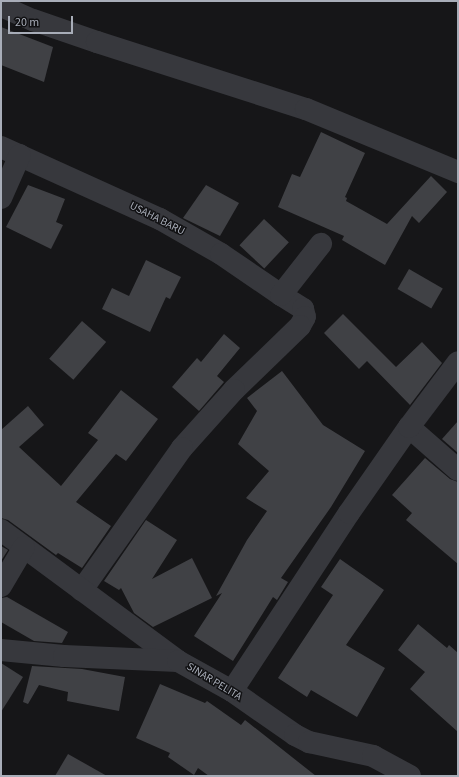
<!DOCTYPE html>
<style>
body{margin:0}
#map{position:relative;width:459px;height:777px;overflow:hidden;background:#161618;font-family:"Source Sans 3",sans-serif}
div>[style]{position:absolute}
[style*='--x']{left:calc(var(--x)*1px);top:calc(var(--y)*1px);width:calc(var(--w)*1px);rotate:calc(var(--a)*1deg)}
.building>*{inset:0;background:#404145;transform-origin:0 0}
.minor>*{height:22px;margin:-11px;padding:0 11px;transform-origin:11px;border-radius:11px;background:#37383d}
span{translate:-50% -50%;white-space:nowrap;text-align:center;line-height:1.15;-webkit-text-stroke:3px #111113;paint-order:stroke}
.street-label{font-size:11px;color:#a8adb8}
.frame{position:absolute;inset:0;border:2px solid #a8adb8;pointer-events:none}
.scale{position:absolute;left:8px;top:16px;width:65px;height:18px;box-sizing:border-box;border:2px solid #a8adb8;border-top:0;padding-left:5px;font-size:12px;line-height:14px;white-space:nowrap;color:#a8adb8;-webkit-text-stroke:3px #111113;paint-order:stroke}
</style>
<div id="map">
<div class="building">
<i style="clip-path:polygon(1px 27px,53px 47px,44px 82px,1px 65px)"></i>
<i style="clip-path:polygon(321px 132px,365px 153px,345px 197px,347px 198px,346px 201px,387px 224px,431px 176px,447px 192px,419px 223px,412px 216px,385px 265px,342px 240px,344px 236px,278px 207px,292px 174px,300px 177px)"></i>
<i style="clip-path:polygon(28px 185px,65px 199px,56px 222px,63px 225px,51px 249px,6px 227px)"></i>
<i style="clip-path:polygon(206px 185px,239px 203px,220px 236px,183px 218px)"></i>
<i style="left:264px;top:219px;width:34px;height:36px;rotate:43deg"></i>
<i style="clip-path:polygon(146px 260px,181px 277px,170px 299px,166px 297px,150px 332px,102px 309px,112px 288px,129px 296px)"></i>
<i style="left:409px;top:269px;width:39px;height:23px;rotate:30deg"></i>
<i style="clip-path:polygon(343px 314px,396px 367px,422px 342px,442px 363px,410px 405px,367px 361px,359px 369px,324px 333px)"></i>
<i style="left:82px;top:321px;width:32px;height:50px;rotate:41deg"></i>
<i style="clip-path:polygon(224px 334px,240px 348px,217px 376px,224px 382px,199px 411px,172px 387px,197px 358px,201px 362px)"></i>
<i style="clip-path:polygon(282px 371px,323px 425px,365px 451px,331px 507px,281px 578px,288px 582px,277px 600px,273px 597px,233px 661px,194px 636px,222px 593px,216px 596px,247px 540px,267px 511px,246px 498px,269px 471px,238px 444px,257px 411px,247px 398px)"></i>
<i style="clip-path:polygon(121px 390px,158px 419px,126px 461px,116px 454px,76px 502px,111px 526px,82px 568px,58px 553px,56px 555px,8px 520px,1px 518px,1px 430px,28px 406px,44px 425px,19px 447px,61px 486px,98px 440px,88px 433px)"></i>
<i style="clip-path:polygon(458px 421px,458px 453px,442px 439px)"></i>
<i style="clip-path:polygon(425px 458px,450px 479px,458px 482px,458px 564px,406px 520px,412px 513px,392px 495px)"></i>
<i style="clip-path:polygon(146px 520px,177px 540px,152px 579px,192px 558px,212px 598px,153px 627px,134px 613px,121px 588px,119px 590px,104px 581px)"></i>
<i style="clip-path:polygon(1px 546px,8px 550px,1px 561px)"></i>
<i style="clip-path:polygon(340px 559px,384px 590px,346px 645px,385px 668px,357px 717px,311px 690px,307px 697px,278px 678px,333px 595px,321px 587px)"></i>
<i style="clip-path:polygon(7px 597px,68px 632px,62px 643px,34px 641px,1px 622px,1px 598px)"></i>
<i style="clip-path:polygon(418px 624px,447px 648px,449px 645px,458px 653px,458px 732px,410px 689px,425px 672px,398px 650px)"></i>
<i style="clip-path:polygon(1px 663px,23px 677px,1px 712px)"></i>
<i style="clip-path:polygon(32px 666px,82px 669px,125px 677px,119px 711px,67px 701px,68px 692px,39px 685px,28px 704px,23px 702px)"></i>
<i style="clip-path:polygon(160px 684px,205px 703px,207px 701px,241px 725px,245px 720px,316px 776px,209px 776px,198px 768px,194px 775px,168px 757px,170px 753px,136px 738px)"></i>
<i style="clip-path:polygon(68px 754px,107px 776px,55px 776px)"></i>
</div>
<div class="minor">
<i style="--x:1;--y:6;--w:35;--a:24"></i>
<i style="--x:33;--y:20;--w:68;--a:19"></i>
<i style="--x:97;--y:42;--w:219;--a:17.8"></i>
<i style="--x:306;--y:109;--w:165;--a:22.5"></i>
<i style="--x:1;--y:147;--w:175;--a:24.4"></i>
<i style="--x:160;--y:219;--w:70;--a:29.8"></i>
<i style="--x:221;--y:254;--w:73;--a:34.3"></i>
<i style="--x:281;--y:295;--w:26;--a:32"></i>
<i style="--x:303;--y:309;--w:8;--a:76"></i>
<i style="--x:305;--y:317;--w:10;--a:119"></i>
<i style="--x:300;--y:326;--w:92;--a:135.9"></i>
<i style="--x:234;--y:390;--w:78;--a:131.9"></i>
<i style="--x:182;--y:448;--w:174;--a:125.2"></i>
<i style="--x:1;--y:198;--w:47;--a:-66.2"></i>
<i style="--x:281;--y:295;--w:65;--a:-51.9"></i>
<i style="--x:409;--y:427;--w:65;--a:41.3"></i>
<i style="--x:1;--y:530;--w:220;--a:36.5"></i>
<i style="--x:1;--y:586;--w:45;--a:-59.5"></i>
<i style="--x:1;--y:650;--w:63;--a:5.4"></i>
<i style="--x:64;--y:656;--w:114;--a:2.5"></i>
<i style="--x:178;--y:661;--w:62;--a:29.1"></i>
<i style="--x:232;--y:691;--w:77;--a:34.9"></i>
<i style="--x:295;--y:735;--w:16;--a:27"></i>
<i style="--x:309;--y:742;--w:66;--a:12.3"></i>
<i style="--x:373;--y:756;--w:42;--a:28.4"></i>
<i style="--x:232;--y:691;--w:213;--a:-56.7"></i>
<i style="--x:349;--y:513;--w:105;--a:-55.1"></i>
<i style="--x:409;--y:427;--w:81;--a:-53"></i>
</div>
<div class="street-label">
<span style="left:157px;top:219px;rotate:27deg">USAHA BARU</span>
<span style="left:214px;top:682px;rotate:31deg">SINAR PELITA</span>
</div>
<div class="frame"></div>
<div class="scale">20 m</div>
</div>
